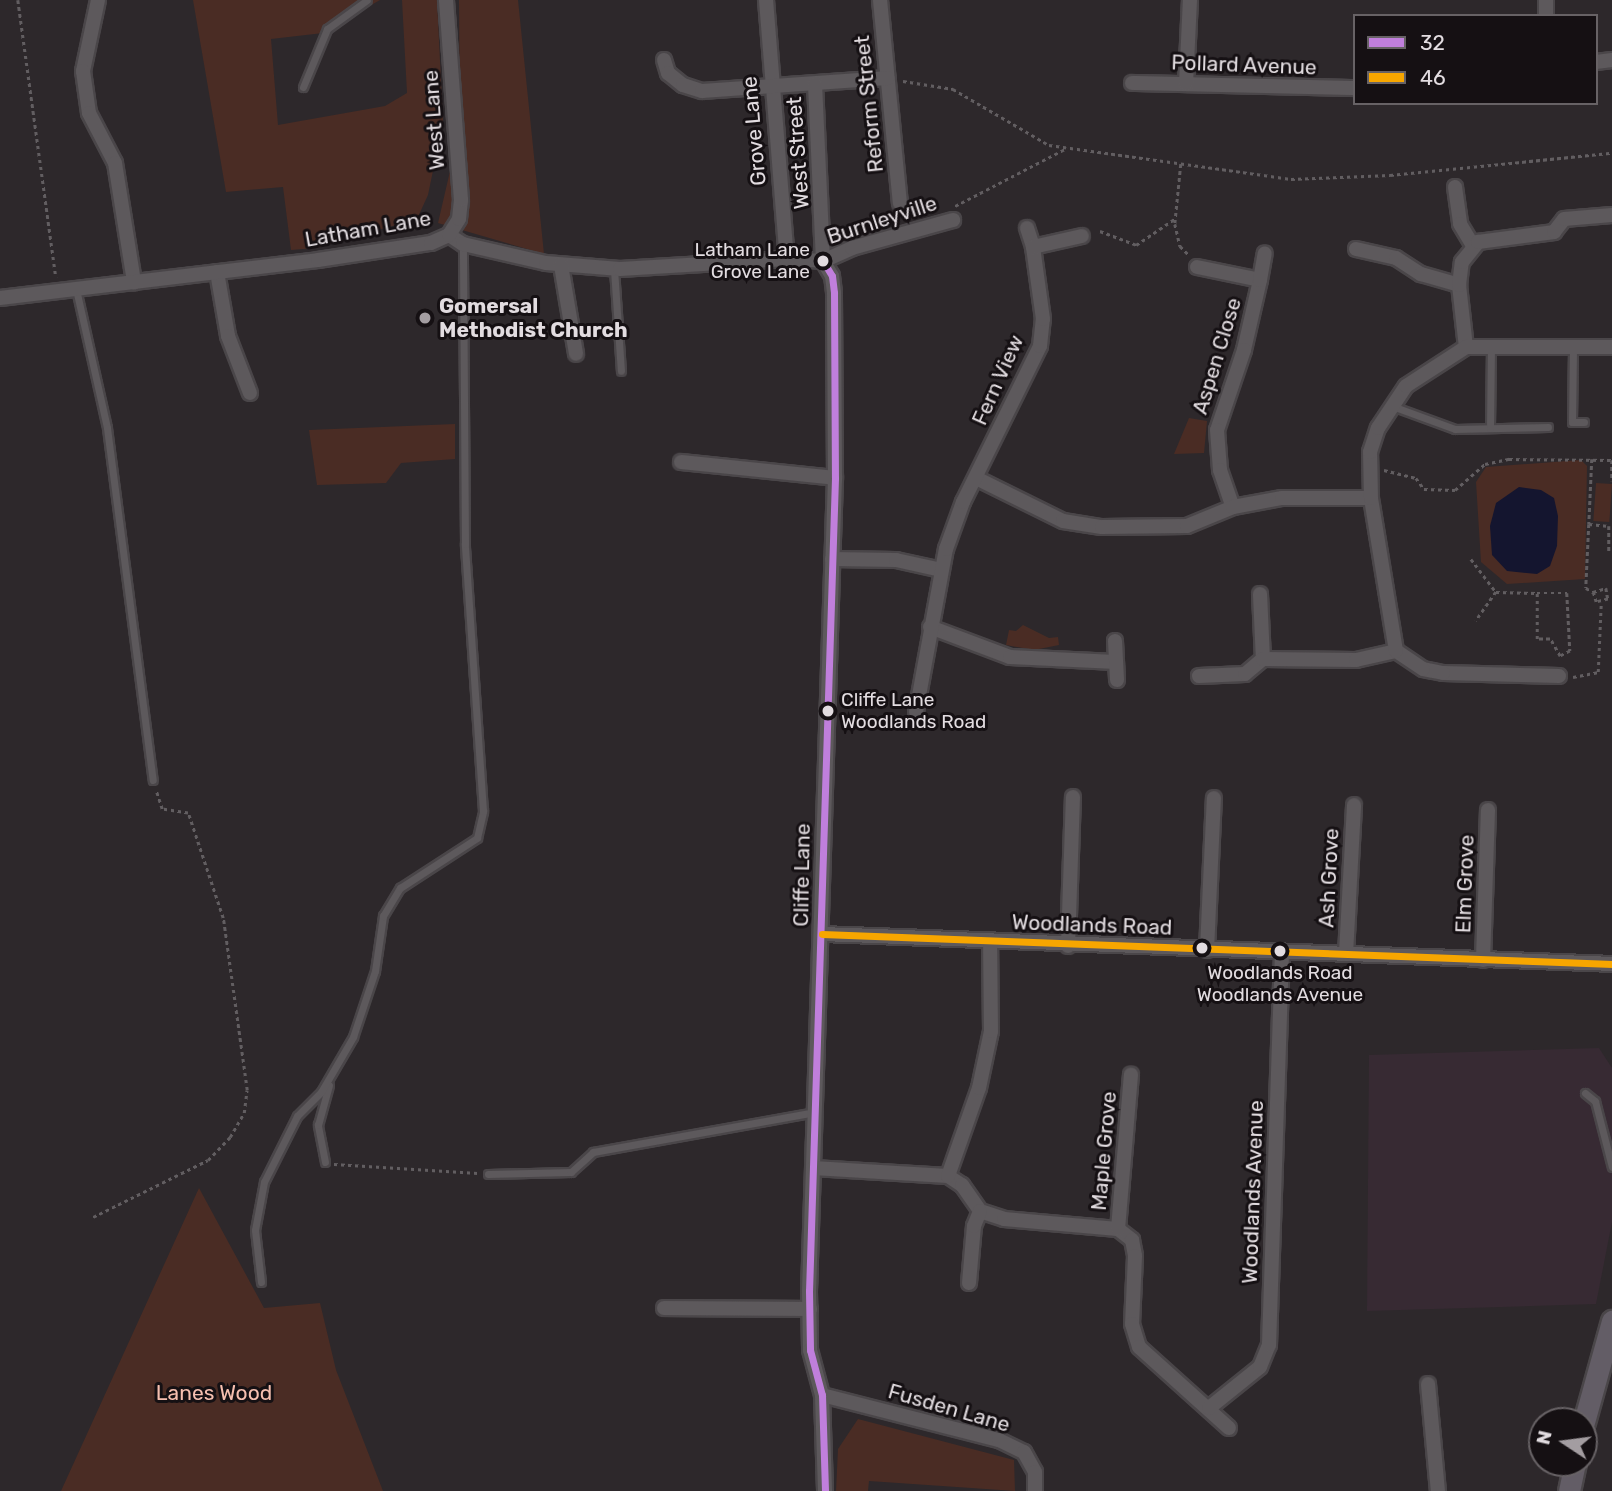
<!DOCTYPE html>
<style>
body{margin:0}
#map{position:relative;width:1612px;height:1491px;overflow:hidden;background:#2d282b;font-family:Rubik,sans-serif}
div>[style]{position:absolute}
[style*='--x']{left:calc(var(--x)*1px);top:calc(var(--y)*1px);width:calc(var(--w)*1px);rotate:calc(var(--a)*1deg)}
.built>*{inset:0;background:#372a33}
.green>*{inset:0;background:#4a2c24;transform-origin:0 0}
.water>*{inset:0;background:#14152f}
.path>*{height:2.5px;margin-top:-1.25px;transform-origin:0;background:repeating-linear-gradient(90deg,#625e61 0 3.5px,transparent 0 7px)}
.roads{filter:drop-shadow(2px 0 #4a4649) drop-shadow(-2px 0 #4a4649) drop-shadow(0 2px #4a4649) drop-shadow(0 -2px #4a4649)}
.lane>*{height:7px;margin:-3.5px;padding:0 3.5px;transform-origin:3.5px;border-radius:3.5px;background:#5d595c}
.street>*{height:14px;margin:-7px;padding:0 7px;transform-origin:7px;border-radius:7px;background:#5d595c}
.primary>*{height:21px;margin:-10.5px;padding:0 10.5px;transform-origin:10.5px;border-radius:10.5px;background:#635d66}
.bus-1>*{height:7px;margin:-3.5px;padding:0 3.5px;transform-origin:3.5px;border-radius:3.5px;background:#c07fdc}
.bus-2>*{height:7px;margin:-3.5px;padding:0 3.5px;transform-origin:3.5px;border-radius:3.5px;background:#f7a600}
.dots>*{width:19px;height:19px;translate:-50% -50%;box-sizing:border-box;border:4px solid #151013;border-radius:50%}
span{translate:-50% -50%;white-space:nowrap;text-align:center;line-height:1.15;-webkit-text-stroke:6px #151013;paint-order:stroke}
.bus-label{font-size:19px;color:#e2dce0}
.right{translate:-100% -50%;text-align:right}
.left{translate:0 -50%;text-align:left}
.street-label{font-size:21px;color:#e2dce0}
.poi-label{font-size:21px;color:#e2dce0;font-weight:700}
.park-label{font-size:21px;color:#f6bfaf}
.legend{position:absolute;left:1353px;top:14px;width:245px;height:91px;box-sizing:border-box;background:#151013;border:2px solid #676265;margin:0;padding:9px 12px;list-style:none;font-size:21px;color:#e2dce0}
.legend li{display:flex;align-items:center;gap:14px;height:35px}
.legend b{width:35px;border:2px solid #676265}
.north{position:absolute;left:1528px;top:1407px;width:70px;height:70px;box-sizing:border-box;background:#151013;border:2px solid #676265;border-radius:50%;rotate:283deg;font-size:19px;font-weight:700;line-height:28px;text-align:center;color:#e2dce0}
.north::after{content:'';display:block;margin:auto;width:24px;height:32px;background:#a39da1;clip-path:polygon(50% 0,100% 100%,50% 72%,0 100%)}
</style>
<div id="map">
<div class="built">
<i style="clip-path:polygon(1599px 1048px,1612px 1068px,1612px 1222px,1596px 1304px,1367px 1311px,1369px 1055px)"></i>
</div>
<div class="green">
<i style="clip-path:polygon(193px 0,380px 0,323px 33px,271px 39px,278px 125px,385px 106px,407px 93px,402px 0,437px 0,443px 122px,428px 195px,417px 219px,316px 248px,291px 250px,283px 187px,226px 192px)"></i>
<i style="clip-path:polygon(459px 0,518px 0,544px 254px,438px 223px,460px 128px)"></i>
<i style="clip-path:polygon(1189px 418px,1207px 421px,1204px 453px,1174px 454px)"></i>
<i style="clip-path:polygon(455px 424px,455px 459px,401px 463px,386px 483px,317px 485px,309px 430px)"></i>
<i style="clip-path:polygon(1581px 460px,1587px 466px,1585px 579px,1507px 584px,1481px 562px,1476px 482px,1486px 467px)"></i>
<i style="left:1596px;top:483px;width:16px;height:38px;rotate:4deg"></i>
<i style="clip-path:polygon(1023px 625px,1049px 638px,1058px 637px,1059px 645px,1034px 650px,1006px 645px,1009px 630px,1016px 631px)"></i>
<i style="clip-path:polygon(199px 1188px,264px 1308px,320px 1303px,336px 1370px,383px 1491px,61px 1491px)"></i>
<i style="clip-path:polygon(858px 1419px,1014px 1460px,1015px 1491px,869px 1481px,868px 1491px,836px 1491px,838px 1449px)"></i>
</div>
<div class="water">
<i style="clip-path:polygon(1519px 487px,1541px 490px,1554px 498px,1558px 516px,1557px 546px,1550px 566px,1537px 574px,1507px 571px,1492px 555px,1490px 526px,1496px 503px)"></i>
</div>
<div class="path">
<i style="--x:18;--y:0;--w:280;--a:82.2"></i>
<i style="--x:903;--y:81;--w:51;--a:9.1"></i>
<i style="--x:953;--y:89;--w:111;--a:30.3"></i>
<i style="--x:1049;--y:145;--w:244;--a:8"></i>
<i style="--x:1291;--y:179;--w:99;--a:-2.3"></i>
<i style="--x:1390;--y:175;--w:223;--a:-5.7"></i>
<i style="--x:1181;--y:164;--w:60;--a:95.7"></i>
<i style="--x:1175;--y:224;--w:23;--a:77"></i>
<i style="--x:1180;--y:246;--w:11;--a:45"></i>
<i style="--x:955;--y:206;--w:126;--a:-27.4"></i>
<i style="--x:1100;--y:231;--w:39;--a:21"></i>
<i style="--x:1136;--y:245;--w:48;--a:-34"></i>
<i style="--x:1592;--y:459;--w:65;--a:92.6"></i>
<i style="--x:1589;--y:524;--w:20;--a:6"></i>
<i style="--x:1609;--y:526;--w:26;--a:90"></i>
<i style="--x:1612;--y:460;--w:21;--a:90"></i>
<i style="--x:1384;--y:470;--w:33;--a:14"></i>
<i style="--x:1416;--y:478;--w:14;--a:54"></i>
<i style="--x:1424;--y:489;--w:31;--a:2"></i>
<i style="--x:1455;--y:490;--w:40;--a:-41"></i>
<i style="--x:1485;--y:464;--w:25;--a:-12"></i>
<i style="--x:1509;--y:459;--w:103;--a:0.6"></i>
<i style="--x:1589;--y:524;--w:64;--a:92.7"></i>
<i style="--x:1586;--y:588;--w:8;--a:30"></i>
<i style="--x:1593;--y:592;--w:14;--a:-17"></i>
<i style="--x:1606;--y:588;--w:11;--a:80"></i>
<i style="--x:1608;--y:599;--w:12;--a:166"></i>
<i style="--x:1596;--y:602;--w:10;--a:-107"></i>
<i style="--x:1471;--y:559;--w:41;--a:52.9"></i>
<i style="--x:1496;--y:592;--w:35;--a:125"></i>
<i style="--x:1496;--y:592;--w:41;--a:1.4"></i>
<i style="--x:1537;--y:593;--w:30;--a:0"></i>
<i style="--x:1567;--y:593;--w:58;--a:87"></i>
<i style="--x:1570;--y:651;--w:11;--a:153"></i>
<i style="--x:1560;--y:656;--w:20;--a:-120"></i>
<i style="--x:1550;--y:639;--w:13;--a:180"></i>
<i style="--x:1537;--y:639;--w:46;--a:-90"></i>
<i style="--x:1573;--y:677;--w:25;--a:-11"></i>
<i style="--x:1598;--y:672;--w:68;--a:-87.5"></i>
<i style="--x:334;--y:1164;--w:144;--a:3.6"></i>
<i style="--x:93;--y:1217;--w:128;--a:-26.4"></i>
<i style="--x:208;--y:1160;--w:32;--a:-46"></i>
<i style="--x:230;--y:1137;--w:28;--a:-60"></i>
<i style="--x:244;--y:1113;--w:23;--a:-83"></i>
<i style="--x:247;--y:1090;--w:174;--a:-97.9"></i>
<i style="--x:223;--y:918;--w:111;--a:-108.4"></i>
<i style="--x:188;--y:813;--w:26;--a:-171"></i>
<i style="--x:162;--y:809;--w:20;--a:-108"></i>
</div>
<div class="roads">
<div class="lane">
<i style="--x:303;--y:87;--w:63;--a:-67.5"></i>
<i style="--x:327;--y:29;--w:49;--a:-35.9"></i>
<i style="--x:614;--y:269;--w:102;--a:86.1"></i>
<i style="--x:76;--y:289;--w:142;--a:77.4"></i>
<i style="--x:107;--y:428;--w:355;--a:82.6"></i>
<i style="--x:1573;--y:349;--w:73;--a:90.8"></i>
<i style="--x:1572;--y:422;--w:12;--a:0"></i>
<i style="--x:1392;--y:406;--w:67;--a:20.1"></i>
<i style="--x:1455;--y:429;--w:93;--a:-1.2"></i>
<i style="--x:1490;--y:428;--w:82;--a:-89.3"></i>
<i style="--x:1585;--y:1093;--w:13;--a:39"></i>
<i style="--x:1595;--y:1101;--w:68;--a:75.6"></i>
<i style="--x:325;--y:1162;--w:38;--a:-101"></i>
<i style="--x:318;--y:1125;--w:41;--a:-74.6"></i>
<i style="--x:488;--y:1174;--w:83;--a:-1.4"></i>
<i style="--x:571;--y:1172;--w:30;--a:-42"></i>
<i style="--x:593;--y:1152;--w:226;--a:-10.2"></i>
<i style="--x:261;--y:1282;--w:52;--a:-96.6"></i>
<i style="--x:255;--y:1230;--w:49;--a:-79.4"></i>
<i style="--x:264;--y:1182;--w:74;--a:-63.4"></i>
<i style="--x:297;--y:1116;--w:34;--a:-45"></i>
<i style="--x:321;--y:1092;--w:64;--a:-59.8"></i>
<i style="--x:353;--y:1037;--w:70;--a:-71.6"></i>
<i style="--x:375;--y:971;--w:56;--a:-81.7"></i>
<i style="--x:383;--y:916;--w:33;--a:-59"></i>
<i style="--x:400;--y:888;--w:92;--a:-33"></i>
<i style="--x:477;--y:838;--w:28;--a:-77"></i>
<i style="--x:483;--y:811;--w:268;--a:-93.9"></i>
<i style="--x:465;--y:544;--w:299;--a:-90.4"></i>
</div>
<div class="street">
<i style="--x:98;--y:0;--w:73;--a:101.9"></i>
<i style="--x:83;--y:71;--w:42;--a:81.9"></i>
<i style="--x:89;--y:113;--w:56;--a:62.5"></i>
<i style="--x:115;--y:163;--w:121;--a:80.9"></i>
<i style="--x:766;--y:0;--w:260;--a:85.4"></i>
<i style="--x:880;--y:0;--w:204;--a:84.4"></i>
<i style="--x:1546;--y:0;--w:16;--a:90"></i>
<i style="--x:664;--y:60;--w:14;--a:73"></i>
<i style="--x:668;--y:73;--w:19;--a:39"></i>
<i style="--x:683;--y:85;--w:20;--a:18"></i>
<i style="--x:702;--y:91;--w:186;--a:-4"></i>
<i style="--x:1596;--y:62;--w:16;--a:-7"></i>
<i style="--x:1132;--y:83;--w:223;--a:1.3"></i>
<i style="--x:815;--y:84;--w:177;--a:87.4"></i>
<i style="--x:1186;--y:84;--w:84;--a:-87.3"></i>
<i style="--x:1455;--y:187;--w:37;--a:82"></i>
<i style="--x:1460;--y:224;--w:26;--a:59"></i>
<i style="--x:1027;--y:228;--w:20;--a:72"></i>
<i style="--x:449;--y:235;--w:17;--a:33"></i>
<i style="--x:463;--y:244;--w:85;--a:12.9"></i>
<i style="--x:546;--y:263;--w:74;--a:4.6"></i>
<i style="--x:620;--y:269;--w:167;--a:-3.4"></i>
<i style="--x:787;--y:259;--w:36;--a:3"></i>
<i style="--x:1356;--y:249;--w:41;--a:12.7"></i>
<i style="--x:1396;--y:258;--w:30;--a:33"></i>
<i style="--x:1421;--y:274;--w:40;--a:16"></i>
<i style="--x:1459;--y:285;--w:62;--a:83.6"></i>
<i style="--x:823;--y:261;--w:17;--a:59"></i>
<i style="--x:832;--y:276;--w:17;--a:83"></i>
<i style="--x:834;--y:293;--w:185;--a:89.7"></i>
<i style="--x:835;--y:478;--w:813;--a:91.83"></i>
<i style="--x:809;--y:1291;--w:59;--a:89"></i>
<i style="--x:810;--y:1350;--w:47;--a:75.1"></i>
<i style="--x:822;--y:1395;--w:96;--a:88.2"></i>
<i style="--x:823;--y:261;--w:32;--a:-24"></i>
<i style="--x:852;--y:248;--w:105;--a:-15.5"></i>
<i style="--x:561;--y:265;--w:90;--a:80.4"></i>
<i style="--x:1197;--y:267;--w:64;--a:11.7"></i>
<i style="--x:1260;--y:280;--w:72;--a:102.9"></i>
<i style="--x:1244;--y:350;--w:84;--a:108.6"></i>
<i style="--x:1217;--y:430;--w:40;--a:85.7"></i>
<i style="--x:1220;--y:470;--w:39;--a:71"></i>
<i style="--x:217;--y:272;--w:65;--a:80.2"></i>
<i style="--x:228;--y:336;--w:61;--a:68.9"></i>
<i style="--x:1260;--y:280;--w:27;--a:-80"></i>
<i style="--x:1459;--y:285;--w:23;--a:-83"></i>
<i style="--x:1462;--y:262;--w:26;--a:-51"></i>
<i style="--x:1478;--y:242;--w:77;--a:-7.5"></i>
<i style="--x:1554;--y:232;--w:16;--a:-52"></i>
<i style="--x:1564;--y:219;--w:48;--a:-4.8"></i>
<i style="--x:0;--y:298;--w:320;--a:-6.8"></i>
<i style="--x:318;--y:260;--w:114;--a:-8.6"></i>
<i style="--x:431;--y:243;--w:20;--a:-24"></i>
<i style="--x:449;--y:235;--w:19;--a:-58"></i>
<i style="--x:459;--y:219;--w:19;--a:-84"></i>
<i style="--x:461;--y:200;--w:201;--a:-94.3"></i>
<i style="--x:681;--y:462;--w:155;--a:5.9"></i>
<i style="--x:976;--y:478;--w:97;--a:26.3"></i>
<i style="--x:1063;--y:521;--w:39;--a:9"></i>
<i style="--x:1102;--y:527;--w:85;--a:-0.7"></i>
<i style="--x:1187;--y:526;--w:50;--a:-22.4"></i>
<i style="--x:1233;--y:507;--w:50;--a:-10.4"></i>
<i style="--x:1282;--y:498;--w:89;--a:0"></i>
<i style="--x:832;--y:559;--w:64;--a:0.9"></i>
<i style="--x:896;--y:560;--w:46;--a:12.5"></i>
<i style="--x:1260;--y:594;--w:65;--a:87.4"></i>
<i style="--x:930;--y:627;--w:85;--a:20.6"></i>
<i style="--x:1010;--y:657;--w:106;--a:2.7"></i>
<i style="--x:1115;--y:641;--w:39;--a:87"></i>
<i style="--x:1199;--y:676;--w:46;--a:-2.5"></i>
<i style="--x:1245;--y:674;--w:23;--a:-40"></i>
<i style="--x:1263;--y:659;--w:93;--a:0.6"></i>
<i style="--x:1356;--y:660;--w:41;--a:-12.7"></i>
<i style="--x:1559;--y:676;--w:116;--a:-178.5"></i>
<i style="--x:1443;--y:673;--w:20;--a:-169"></i>
<i style="--x:1423;--y:669;--w:32;--a:-146"></i>
<i style="--x:1396;--y:651;--w:155;--a:-99.3"></i>
<i style="--x:1371;--y:498;--w:46;--a:-91.2"></i>
<i style="--x:1370;--y:452;--w:25;--a:-72"></i>
<i style="--x:1378;--y:428;--w:50;--a:-56.3"></i>
<i style="--x:1406;--y:386;--w:72;--a:-33"></i>
<i style="--x:1466;--y:347;--w:146;--a:0"></i>
<i style="--x:916;--y:712;--w:166;--a:-79.6"></i>
<i style="--x:946;--y:549;--w:50;--a:-70.1"></i>
<i style="--x:963;--y:502;--w:174;--a:-63.7"></i>
<i style="--x:1040;--y:346;--w:27;--a:-84"></i>
<i style="--x:1043;--y:319;--w:73;--a:-97.9"></i>
<i style="--x:1033;--y:247;--w:50;--a:-12.7"></i>
<i style="--x:822;--y:934;--w:791;--a:2.17"></i>
<i style="--x:1068;--y:946;--w:149;--a:-88.1"></i>
<i style="--x:1207;--y:950;--w:152;--a:-87.4"></i>
<i style="--x:1346;--y:954;--w:149;--a:-86.9"></i>
<i style="--x:1483;--y:960;--w:150;--a:-88.1"></i>
<i style="--x:813;--y:1168;--w:135;--a:3.4"></i>
<i style="--x:948;--y:1176;--w:17;--a:33"></i>
<i style="--x:962;--y:1185;--w:32;--a:55"></i>
<i style="--x:980;--y:1211;--w:25;--a:18"></i>
<i style="--x:1004;--y:1219;--w:114;--a:5"></i>
<i style="--x:1118;--y:1229;--w:18;--a:38"></i>
<i style="--x:1132;--y:1240;--w:16;--a:79"></i>
<i style="--x:1135;--y:1256;--w:68;--a:92.5"></i>
<i style="--x:1132;--y:1324;--w:24;--a:73"></i>
<i style="--x:1139;--y:1347;--w:121;--a:42"></i>
<i style="--x:948;--y:1176;--w:93;--a:-70.6"></i>
<i style="--x:979;--y:1088;--w:58;--a:-78.1"></i>
<i style="--x:991;--y:1031;--w:89;--a:-90.6"></i>
<i style="--x:1118;--y:1229;--w:155;--a:-85.2"></i>
<i style="--x:969;--y:1283;--w:57;--a:-85"></i>
<i style="--x:974;--y:1226;--w:16;--a:-68"></i>
<i style="--x:664;--y:1308;--w:146;--a:0.4"></i>
<i style="--x:1428;--y:1384;--w:107;--a:84.7"></i>
<i style="--x:822;--y:1395;--w:183;--a:14.3"></i>
<i style="--x:999;--y:1440;--w:28;--a:26"></i>
<i style="--x:1024;--y:1452;--w:23;--a:61"></i>
<i style="--x:1035;--y:1472;--w:19;--a:90"></i>
<i style="--x:1209;--y:1408;--w:65;--a:-38.8"></i>
<i style="--x:1260;--y:1367;--w:24;--a:-68"></i>
<i style="--x:1269;--y:1345;--w:393;--a:-88.1"></i>
</div>
<div class="primary">
<i style="--x:1584;--y:1422;--w:105;--a:-74.5"></i>
<i style="--x:1569;--y:1491;--w:29;--a:-78"></i>
</div>
</div>
<div class="bus-1">
<i style="--x:823;--y:261;--w:17;--a:59"></i>
<i style="--x:832;--y:276;--w:17;--a:83"></i>
<i style="--x:834;--y:293;--w:185;--a:89.7"></i>
<i style="--x:835;--y:478;--w:813;--a:91.83"></i>
<i style="--x:809;--y:1291;--w:59;--a:89"></i>
<i style="--x:810;--y:1350;--w:47;--a:75.1"></i>
<i style="--x:822;--y:1395;--w:96;--a:88.2"></i>
</div>
<div class="bus-2">
<i style="--x:822;--y:934;--w:791;--a:2.17"></i>
</div>
<div class="dots">
<i style="left:823px;top:261px;background:#e2dce0"></i>
<i style="left:425px;top:318px;background:#a39da1"></i>
<i style="left:828px;top:711px;background:#e2dce0"></i>
<i style="left:1202px;top:948px;background:#e2dce0"></i>
<i style="left:1280px;top:951px;background:#e2dce0"></i>
</div>
<div class="bus-label">
<span class="right" style="left:810px;top:261px">Latham Lane<br>Grove Lane</span>
<span class="left" style="left:841px;top:711px">Cliffe Lane<br>Woodlands Road</span>
<span style="left:1280px;top:984px">Woodlands Road<br>Woodlands Avenue</span>
</div>
<div class="street-label">
<span style="left:1244px;top:65px;rotate:2deg">Pollard Avenue</span>
<span style="left:869px;top:104px;rotate:-96deg">Reform Street</span>
<span style="left:434px;top:120px;rotate:-94deg">West Lane</span>
<span style="left:754px;top:131px;rotate:-95deg">Grove Lane</span>
<span style="left:798px;top:153px;rotate:-94deg">West Street</span>
<span style="left:882px;top:220px;rotate:-18deg">Burnleyville</span>
<span style="left:368px;top:229px;rotate:-10deg">Latham Lane</span>
<span style="left:1217px;top:356px;rotate:-73deg">Aspen Close</span>
<span style="left:998px;top:380px;rotate:-66deg">Fern View</span>
<span style="left:802px;top:875px;rotate:-89deg">Cliffe Lane</span>
<span style="left:1329px;top:878px;rotate:-87deg">Ash Grove</span>
<span style="left:1465px;top:884px;rotate:-88deg">Elm Grove</span>
<span style="left:1092px;top:925px;rotate:2deg">Woodlands Road</span>
<span style="left:1104px;top:1151px;rotate:-85deg">Maple Grove</span>
<span style="left:1253px;top:1192px;rotate:-88deg">Woodlands Avenue</span>
<span style="left:949px;top:1408px;rotate:16deg">Fusden Lane</span>
</div>
<div class="poi-label">
<span class="left" style="left:439px;top:318px">Gomersal<br>Methodist Church</span>
</div>
<div class="park-label">
<span style="left:214px;top:1393px">Lanes Wood</span>
</div>
<ul class="legend">
<li><b style="height:9px;background:#c07fdc"></b>32</li>
<li><b style="height:9px;background:#f7a600"></b>46</li>
</ul>
<div class="north">N</div>
</div>
